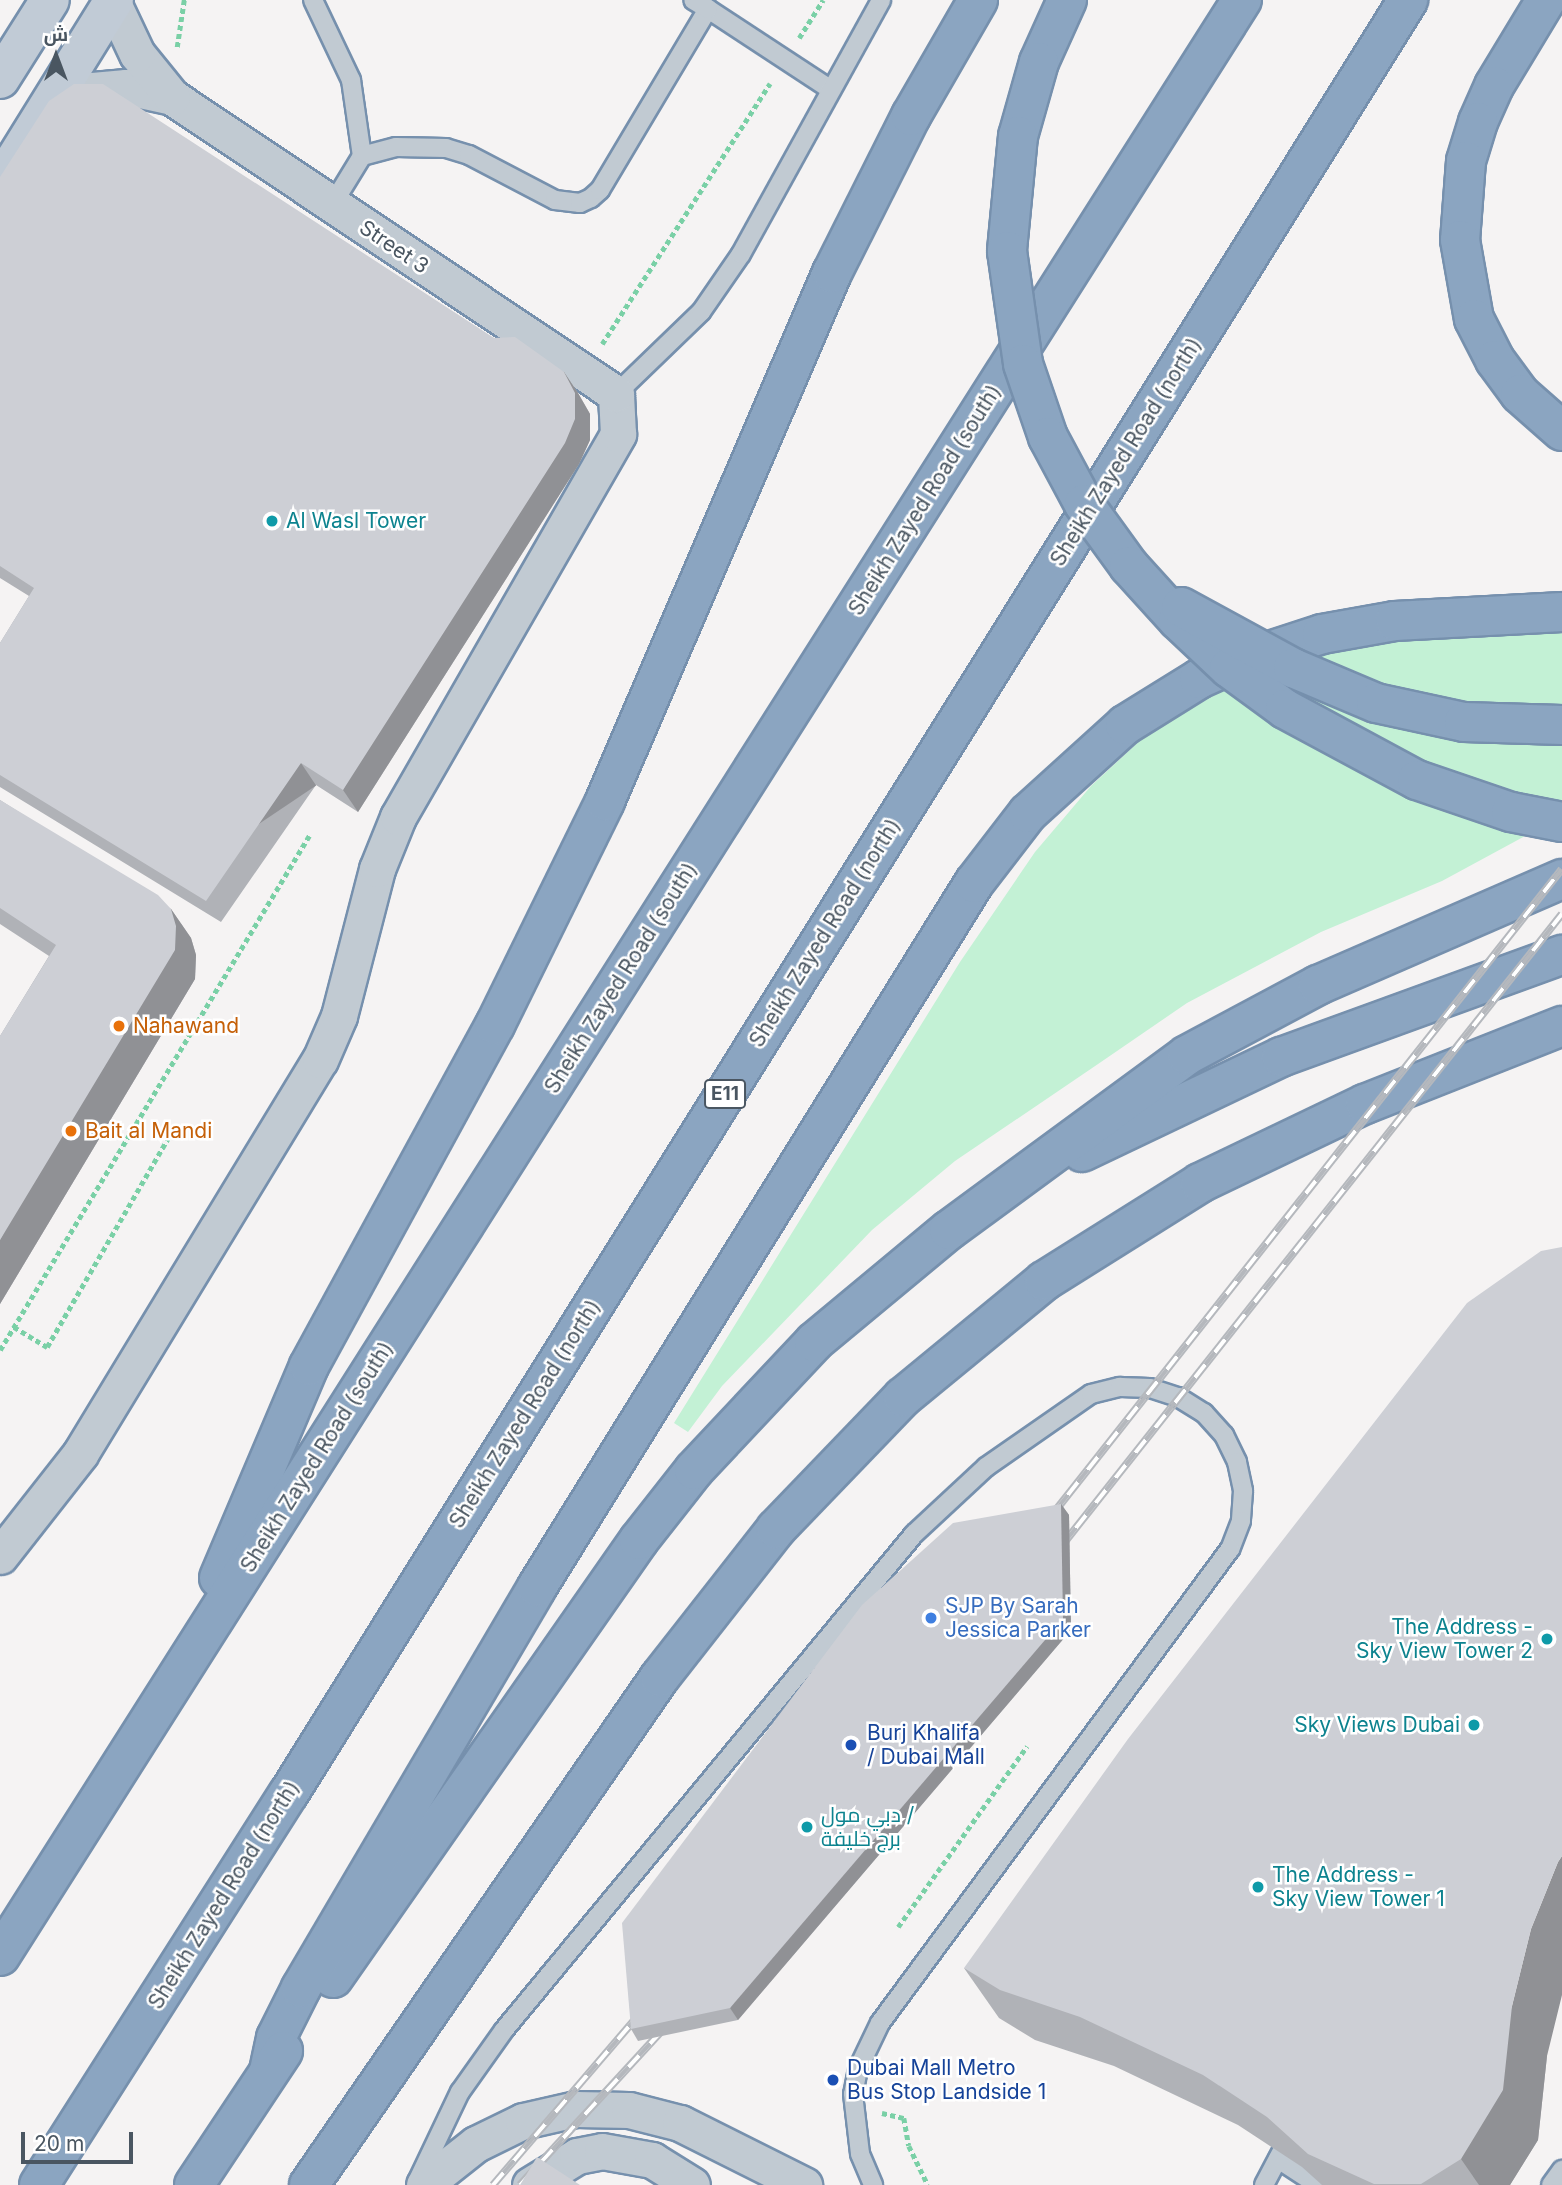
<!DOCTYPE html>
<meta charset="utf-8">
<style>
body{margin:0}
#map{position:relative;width:1562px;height:2185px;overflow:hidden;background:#f5f3f3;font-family:Inter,Cairo,sans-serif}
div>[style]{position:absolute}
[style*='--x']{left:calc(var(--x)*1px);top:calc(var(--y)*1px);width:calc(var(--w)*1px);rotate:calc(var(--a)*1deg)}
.green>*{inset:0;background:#c3f1d5}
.path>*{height:4.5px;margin-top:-2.25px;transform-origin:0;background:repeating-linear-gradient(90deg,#7ad0a6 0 5px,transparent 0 8.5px)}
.roads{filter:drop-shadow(2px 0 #7690ad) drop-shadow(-2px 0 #7690ad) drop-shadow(0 2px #7690ad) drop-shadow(0 -2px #7690ad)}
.service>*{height:18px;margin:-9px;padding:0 9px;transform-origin:9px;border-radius:9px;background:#c1cad2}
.minor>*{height:35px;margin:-17.5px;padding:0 17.5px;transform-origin:17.5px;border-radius:17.5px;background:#c1cad2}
.secondary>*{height:38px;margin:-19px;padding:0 19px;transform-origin:19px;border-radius:19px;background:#c1cbd6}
.motorway>*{height:38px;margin:-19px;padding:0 19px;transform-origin:19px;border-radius:19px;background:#8ba5c1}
.rail>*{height:8px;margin-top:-4px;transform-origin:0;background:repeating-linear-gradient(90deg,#fff 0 16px,#b5b8bd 0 32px);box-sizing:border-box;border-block:2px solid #b5b8bd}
.bridges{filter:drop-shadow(2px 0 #7690ad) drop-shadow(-2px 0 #7690ad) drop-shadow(0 2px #7690ad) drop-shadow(0 -2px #7690ad)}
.motorway-bridge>*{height:38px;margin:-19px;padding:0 19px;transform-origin:19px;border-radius:19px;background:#8ba5c1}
.wall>*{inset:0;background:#b0b2b7}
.shaded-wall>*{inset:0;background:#909195;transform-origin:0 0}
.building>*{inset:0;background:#cdcfd5}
.dots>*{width:19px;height:19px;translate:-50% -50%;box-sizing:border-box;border:4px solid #fff;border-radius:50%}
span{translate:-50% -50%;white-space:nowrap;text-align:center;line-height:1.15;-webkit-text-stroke:5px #fff;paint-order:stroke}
.shield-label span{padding:2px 5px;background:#fff;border:2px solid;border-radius:5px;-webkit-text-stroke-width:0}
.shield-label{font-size:19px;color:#4a5661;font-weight:700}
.street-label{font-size:21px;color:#4a5661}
.culture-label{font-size:21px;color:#0d838f}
.left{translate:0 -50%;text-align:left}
.right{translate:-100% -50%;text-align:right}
.food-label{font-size:21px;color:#c56008}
.shop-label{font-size:21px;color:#366cbe}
.transit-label{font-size:21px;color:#164399}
.north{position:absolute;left:21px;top:21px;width:70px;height:70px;-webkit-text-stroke:5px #fff;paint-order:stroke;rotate:0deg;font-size:19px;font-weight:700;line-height:28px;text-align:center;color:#4a5661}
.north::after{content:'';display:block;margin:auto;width:24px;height:32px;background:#4a5661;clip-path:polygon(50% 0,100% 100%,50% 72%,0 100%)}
.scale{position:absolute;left:21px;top:2132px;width:112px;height:32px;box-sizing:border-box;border:4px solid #4a5661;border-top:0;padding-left:9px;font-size:21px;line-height:24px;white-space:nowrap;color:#4a5661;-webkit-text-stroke:5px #fff;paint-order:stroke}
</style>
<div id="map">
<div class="green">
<i style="clip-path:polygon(1562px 602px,1562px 816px,1442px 881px,1321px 932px,1187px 1003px,1101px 1062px,955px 1161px,872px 1230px,722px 1386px,688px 1432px,674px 1423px,960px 962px,1035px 852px,1091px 786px,1145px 736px,1219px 690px,1334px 636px)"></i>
</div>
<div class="path">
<i style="--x:799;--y:38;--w:45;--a:-57.7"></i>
<i style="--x:177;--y:47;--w:48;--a:-81.5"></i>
<i style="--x:602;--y:344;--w:310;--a:-57.2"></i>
<i style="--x:14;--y:1327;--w:39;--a:31"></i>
<i style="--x:47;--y:1347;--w:253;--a:-59.9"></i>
<i style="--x:0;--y:1350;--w:600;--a:-58.99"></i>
<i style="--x:898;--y:1927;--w:222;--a:-54.5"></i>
<i style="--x:882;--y:2113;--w:23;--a:13"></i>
<i style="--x:904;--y:2118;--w:28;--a:80"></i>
<i style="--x:909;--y:2146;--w:43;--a:64"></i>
</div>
<div class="roads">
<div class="service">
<i style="--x:313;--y:0;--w:89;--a:64.6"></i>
<i style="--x:351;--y:80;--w:77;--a:81.8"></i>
<i style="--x:362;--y:156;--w:57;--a:121.5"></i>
<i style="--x:708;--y:9;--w:146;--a:33.3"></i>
<i style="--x:362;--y:156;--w:35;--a:-15"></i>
<i style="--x:396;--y:147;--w:50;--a:1.1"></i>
<i style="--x:446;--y:148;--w:24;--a:17"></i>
<i style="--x:469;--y:155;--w:97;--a:27.6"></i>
<i style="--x:555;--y:200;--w:25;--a:7"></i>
<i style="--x:580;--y:203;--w:12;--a:-24"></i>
<i style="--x:591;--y:198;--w:12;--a:-42"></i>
<i style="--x:600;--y:190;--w:211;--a:-59.2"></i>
<i style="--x:708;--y:9;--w:17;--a:-149"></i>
<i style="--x:616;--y:394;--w:118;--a:-44"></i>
<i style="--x:701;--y:312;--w:70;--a:-55.4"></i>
<i style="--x:741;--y:254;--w:290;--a:-61.1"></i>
<i style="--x:1278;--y:2159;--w:48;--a:33"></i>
<i style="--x:417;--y:2182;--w:100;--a:-64.5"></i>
<i style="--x:460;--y:2092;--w:76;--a:-54.6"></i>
<i style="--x:504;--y:2030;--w:644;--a:-50.42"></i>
<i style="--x:914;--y:1534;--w:98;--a:-42.9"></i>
<i style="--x:986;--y:1467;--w:128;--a:-34.8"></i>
<i style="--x:1091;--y:1394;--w:30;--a:-14"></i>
<i style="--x:1120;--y:1387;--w:30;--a:2"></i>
<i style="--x:1150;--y:1388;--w:29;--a:18"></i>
<i style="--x:1178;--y:1397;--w:31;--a:32"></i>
<i style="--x:1204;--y:1413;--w:30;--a:48"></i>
<i style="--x:1224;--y:1435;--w:30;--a:64"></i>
<i style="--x:1237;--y:1462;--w:30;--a:78"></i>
<i style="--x:1243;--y:1491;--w:30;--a:94"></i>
<i style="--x:1241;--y:1521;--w:30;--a:111"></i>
<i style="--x:1230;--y:1549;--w:589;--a:126.44"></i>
<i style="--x:880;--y:2023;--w:51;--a:115.6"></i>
<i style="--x:858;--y:2069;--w:25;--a:101"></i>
<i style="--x:853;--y:2094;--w:60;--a:83.3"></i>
<i style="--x:860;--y:2154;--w:34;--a:67"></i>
<i style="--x:1264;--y:2185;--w:60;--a:-62.2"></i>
<i style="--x:1551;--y:2185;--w:19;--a:-54"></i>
</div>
<div class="minor">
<i style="--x:59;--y:93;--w:67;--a:-5.1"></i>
<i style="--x:126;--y:87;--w:47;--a:12.3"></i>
<i style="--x:0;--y:1556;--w:130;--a:-51.9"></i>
<i style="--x:80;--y:1454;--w:461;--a:-58.7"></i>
<i style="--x:320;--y:1060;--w:48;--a:-66.6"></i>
<i style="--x:339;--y:1016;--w:152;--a:-75.5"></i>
<i style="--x:377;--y:869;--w:56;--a:-68"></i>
<i style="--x:398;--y:817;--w:442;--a:-60.1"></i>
<i style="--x:618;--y:434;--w:40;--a:-92.9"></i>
<i style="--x:616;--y:394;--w:534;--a:-146.22"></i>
<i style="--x:172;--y:97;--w:55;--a:-129.1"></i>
<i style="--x:137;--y:54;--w:56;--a:-115.2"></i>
<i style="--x:424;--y:2185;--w:66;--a:-38.3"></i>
<i style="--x:476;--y:2144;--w:52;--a:-26.1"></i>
<i style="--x:523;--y:2121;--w:54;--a:-12.8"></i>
<i style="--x:576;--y:2109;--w:53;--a:1.1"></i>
<i style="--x:629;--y:2110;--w:53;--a:14.3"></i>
<i style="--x:680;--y:2123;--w:139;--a:26.6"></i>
<i style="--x:530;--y:2185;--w:55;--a:-31.7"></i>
<i style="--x:577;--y:2156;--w:25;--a:-11"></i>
<i style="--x:602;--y:2151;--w:51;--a:10.2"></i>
<i style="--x:652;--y:2160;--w:47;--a:32"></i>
</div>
<div class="secondary">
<i style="--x:0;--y:79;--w:93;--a:-57.7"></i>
<i style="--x:0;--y:184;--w:216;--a:-58.2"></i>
</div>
<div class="motorway">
<i style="--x:1546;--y:0;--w:100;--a:121.2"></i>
<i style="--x:1494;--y:86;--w:39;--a:114"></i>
<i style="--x:1478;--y:122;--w:41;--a:107.1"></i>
<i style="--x:1466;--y:161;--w:79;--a:94.3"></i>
<i style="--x:1460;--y:240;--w:80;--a:80"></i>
<i style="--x:1474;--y:319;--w:46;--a:62.9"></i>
<i style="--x:1495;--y:360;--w:42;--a:53.7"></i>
<i style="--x:1520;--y:394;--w:56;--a:41.4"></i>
<i style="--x:1082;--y:1152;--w:221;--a:-25.5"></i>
<i style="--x:1281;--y:1057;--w:299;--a:-20"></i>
<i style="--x:219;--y:1578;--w:230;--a:-67"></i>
<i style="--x:309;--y:1366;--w:388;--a:-61.4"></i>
<i style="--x:495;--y:1025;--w:250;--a:-63.8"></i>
<i style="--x:605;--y:801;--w:575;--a:-66.74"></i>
<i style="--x:832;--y:273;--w:176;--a:-63.3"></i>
<i style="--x:911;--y:116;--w:134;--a:-60"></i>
<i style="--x:0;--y:1956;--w:2317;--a:-57.59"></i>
<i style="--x:333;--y:1978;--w:534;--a:-55.06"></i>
<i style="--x:639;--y:1540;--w:89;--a:-51.8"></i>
<i style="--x:694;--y:1470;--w:175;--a:-46.8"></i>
<i style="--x:814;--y:1342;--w:175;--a:-39.7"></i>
<i style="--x:949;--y:1230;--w:295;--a:-36.3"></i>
<i style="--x:1187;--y:1055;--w:149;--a:-28.1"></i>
<i style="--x:1318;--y:985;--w:266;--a:-23.5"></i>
<i style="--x:269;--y:2071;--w:34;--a:-78"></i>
<i style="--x:276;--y:2038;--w:56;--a:-63.4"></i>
<i style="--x:301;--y:1988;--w:465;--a:-59.5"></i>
<i style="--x:537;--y:1587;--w:829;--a:-58.17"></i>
<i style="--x:974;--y:883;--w:88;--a:-52.4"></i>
<i style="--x:1028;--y:813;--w:131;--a:-42.2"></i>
<i style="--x:1125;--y:725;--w:87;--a:-31.9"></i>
<i style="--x:1199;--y:679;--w:44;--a:-24.2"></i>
<i style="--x:1239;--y:661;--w:87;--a:-18"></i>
<i style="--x:1322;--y:634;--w:74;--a:-10.1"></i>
<i style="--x:1395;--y:621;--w:167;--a:-3.1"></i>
<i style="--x:39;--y:2185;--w:465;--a:-57.5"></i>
<i style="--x:289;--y:1793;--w:2114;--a:-58.03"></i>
<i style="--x:194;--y:2185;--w:161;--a:-56.4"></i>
<i style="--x:309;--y:2185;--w:617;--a:-55.36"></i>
<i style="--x:660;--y:1677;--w:188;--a:-51.9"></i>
<i style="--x:776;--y:1529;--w:183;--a:-46.1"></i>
<i style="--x:903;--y:1397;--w:183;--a:-39.4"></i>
<i style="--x:1044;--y:1281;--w:184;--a:-32.1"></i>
<i style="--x:1200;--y:1183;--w:183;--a:-25.6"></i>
<i style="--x:1365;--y:1104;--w:212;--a:-21.6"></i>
</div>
</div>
<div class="rail">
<i style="--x:1048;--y:1520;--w:829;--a:-51.71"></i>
<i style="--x:1056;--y:1553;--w:815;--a:-51.63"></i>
<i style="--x:493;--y:2185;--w:229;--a:-49.4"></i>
<i style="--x:520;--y:2185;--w:220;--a:-47.4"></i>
</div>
<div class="bridges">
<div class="motorway-bridge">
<i style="--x:1067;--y:0;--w:68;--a:114.3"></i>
<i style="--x:1039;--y:62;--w:77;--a:105.8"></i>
<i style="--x:1018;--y:136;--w:116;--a:95.5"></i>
<i style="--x:1007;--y:251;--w:114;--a:81.9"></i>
<i style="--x:1023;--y:364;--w:77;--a:71.1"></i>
<i style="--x:1048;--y:437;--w:76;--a:61.8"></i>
<i style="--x:1084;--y:504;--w:77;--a:54"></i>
<i style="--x:1129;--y:566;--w:73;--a:47.8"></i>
<i style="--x:1178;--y:620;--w:70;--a:43.3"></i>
<i style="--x:1229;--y:668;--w:69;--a:36.2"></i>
<i style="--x:1285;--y:709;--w:150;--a:28.3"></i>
<i style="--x:1417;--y:780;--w:99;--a:18.8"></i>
<i style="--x:1511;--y:812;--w:52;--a:11.1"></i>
<i style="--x:1181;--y:607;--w:128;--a:28.6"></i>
<i style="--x:1293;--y:668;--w:90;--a:22.9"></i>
<i style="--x:1376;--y:703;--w:90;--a:12.2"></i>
<i style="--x:1464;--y:722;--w:98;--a:1.8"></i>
</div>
</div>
<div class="wall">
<i style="clip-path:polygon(0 177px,494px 338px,564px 372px,578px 393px,590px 414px,590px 440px,579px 464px,358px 812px,316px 785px,221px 922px,0 787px,0 643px,29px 596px,0 578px)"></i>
<i style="clip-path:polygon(0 800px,171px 909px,191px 938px,196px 955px,195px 979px,0 1304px,0 1036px,49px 956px,0 924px)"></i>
<i style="clip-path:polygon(1061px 1504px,1069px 1515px,1071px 1630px,738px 2020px,638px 2041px,631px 2029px)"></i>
<i style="clip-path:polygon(964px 1968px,1547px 2056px,1538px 2140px,1510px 2185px,1322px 2185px,1302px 2167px,1238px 2125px,1114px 2066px,1035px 2040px,999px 2018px)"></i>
</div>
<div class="shaded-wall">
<i style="clip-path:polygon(564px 372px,578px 393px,590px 414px,590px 440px,579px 464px,358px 812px,343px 790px)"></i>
<i style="left:301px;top:763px;width:27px;height:168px;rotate:56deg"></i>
<i style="clip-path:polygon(171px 909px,191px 938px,196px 955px,195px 979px,0 1304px,0 1240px)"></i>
<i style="clip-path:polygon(1061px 1504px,1069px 1515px,1071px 1630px,738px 2020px,730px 2008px)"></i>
<i style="clip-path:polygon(1562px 1856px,1562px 1995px,1547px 2056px,1538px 2140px,1510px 2185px,1479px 2185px,1461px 2159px,1512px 2006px,1531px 1929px,1558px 1862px)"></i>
</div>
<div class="building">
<i style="clip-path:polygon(74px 84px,103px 84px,494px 338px,515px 337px,564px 372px,575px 393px,575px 419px,565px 443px,343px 790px,301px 763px,206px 901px,0 775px,0 643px,34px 588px,0 566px,0 177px,49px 101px)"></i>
<i style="clip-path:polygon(0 800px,158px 895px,171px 909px,176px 926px,175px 950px,0 1240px,0 1036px,56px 945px,0 908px)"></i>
<i style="clip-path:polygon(1562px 1247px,1562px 1856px,1558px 1862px,1531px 1929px,1512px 2006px,1503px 2090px,1461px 2159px,1421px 2184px,1374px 2184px,1308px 2154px,1267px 2117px,1203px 2075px,1080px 2017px,1000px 1990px,964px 1968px,1128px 1739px,1467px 1303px,1541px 1251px)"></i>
<i style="clip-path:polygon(1061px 1504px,1063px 1619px,730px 2008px,631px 2029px,622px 1923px,862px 1605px,953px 1523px)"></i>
<i style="clip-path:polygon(537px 2157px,580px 2185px,520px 2185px)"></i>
</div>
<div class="dots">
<i style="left:272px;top:521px;background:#0f9aa8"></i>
<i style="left:119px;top:1026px;background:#e8710a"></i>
<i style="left:71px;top:1131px;background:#e8710a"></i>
<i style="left:931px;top:1618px;background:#3f7fe0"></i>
<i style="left:1547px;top:1639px;background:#0f9aa8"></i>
<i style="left:1474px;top:1725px;background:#0f9aa8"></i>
<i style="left:851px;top:1745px;background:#1a4fb4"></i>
<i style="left:807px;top:1827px;background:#0f9aa8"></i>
<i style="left:1258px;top:1887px;background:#0f9aa8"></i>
<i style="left:833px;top:2080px;background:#1a4fb4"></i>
</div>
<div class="shield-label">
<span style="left:725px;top:1094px">E11</span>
</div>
<div class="street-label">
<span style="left:394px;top:247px;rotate:34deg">Street 3</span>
<span style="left:1126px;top:452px;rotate:-58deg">Sheikh Zayed Road (north)</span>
<span style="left:925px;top:500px;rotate:-58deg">Sheikh Zayed Road (south)</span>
<span style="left:825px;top:933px;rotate:-58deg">Sheikh Zayed Road (north)</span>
<span style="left:621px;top:978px;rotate:-58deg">Sheikh Zayed Road (south)</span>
<span style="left:525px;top:1414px;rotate:-58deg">Sheikh Zayed Road (north)</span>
<span style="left:317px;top:1457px;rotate:-58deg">Sheikh Zayed Road (south)</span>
<span style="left:224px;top:1895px;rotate:-58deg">Sheikh Zayed Road (north)</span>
</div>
<div class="culture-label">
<span class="left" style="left:286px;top:521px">Al Wasl Tower</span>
<span class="right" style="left:1533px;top:1639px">The Address -<br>Sky View Tower 2</span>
<span class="right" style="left:1460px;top:1725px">Sky Views Dubai</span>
<span class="left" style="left:821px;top:1827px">دبي مول /<br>برج خليفة</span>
<span class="left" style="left:1272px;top:1887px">The Address -<br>Sky View Tower 1</span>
</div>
<div class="food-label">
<span class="left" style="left:133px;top:1026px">Nahawand</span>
<span class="left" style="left:85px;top:1131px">Bait al Mandi</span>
</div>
<div class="shop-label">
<span class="left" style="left:945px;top:1618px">SJP By Sarah<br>Jessica Parker</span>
</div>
<div class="transit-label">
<span class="left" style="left:867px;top:1745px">Burj Khalifa<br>/ Dubai Mall</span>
<span class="left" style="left:847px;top:2080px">Dubai Mall Metro<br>Bus Stop Landside 1</span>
</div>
<div class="north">ش</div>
<div class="scale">20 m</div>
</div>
